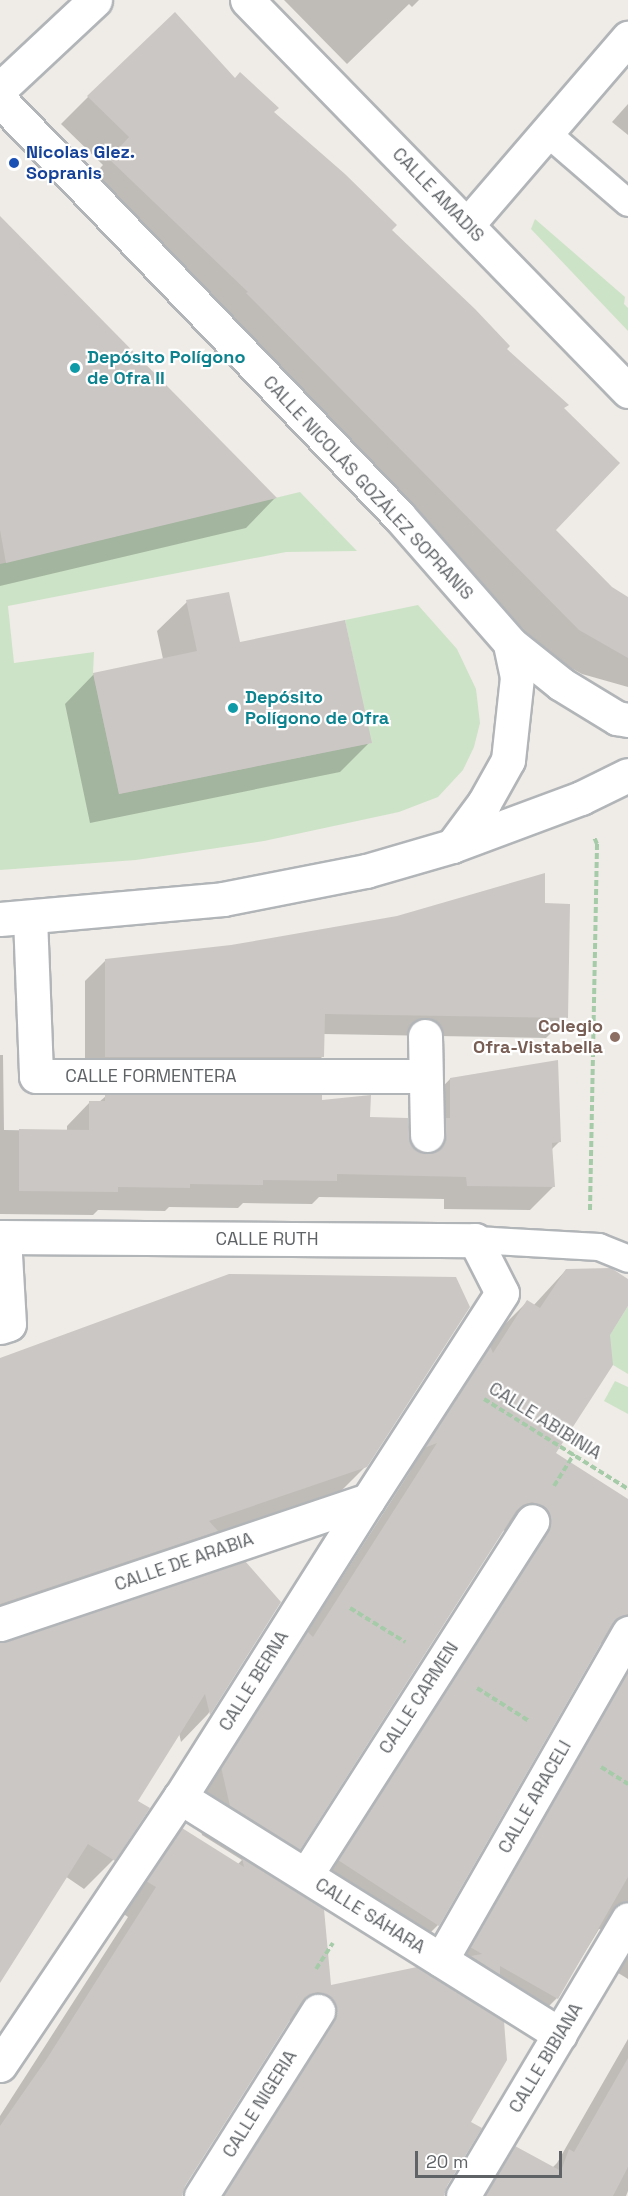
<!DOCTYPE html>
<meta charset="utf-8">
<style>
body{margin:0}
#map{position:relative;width:628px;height:2196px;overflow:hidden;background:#efece7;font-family:"Space Grotesk",sans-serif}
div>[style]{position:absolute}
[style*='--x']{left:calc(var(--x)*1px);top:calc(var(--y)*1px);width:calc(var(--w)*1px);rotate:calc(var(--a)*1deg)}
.green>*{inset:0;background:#cde3c7}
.shadow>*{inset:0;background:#0003}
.building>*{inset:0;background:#cbc7c4}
.path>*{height:4px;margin-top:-2px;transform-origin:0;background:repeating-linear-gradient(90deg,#a5cba8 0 6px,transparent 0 9px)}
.roads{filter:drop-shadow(2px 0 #b2b5b8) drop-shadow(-2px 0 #b2b5b8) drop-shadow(0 2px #b2b5b8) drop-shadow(0 -2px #b2b5b8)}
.service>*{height:26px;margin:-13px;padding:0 13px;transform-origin:13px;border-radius:13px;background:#fff}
.minor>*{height:33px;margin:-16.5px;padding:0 16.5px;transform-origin:16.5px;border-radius:16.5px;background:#fff}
.dots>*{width:16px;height:16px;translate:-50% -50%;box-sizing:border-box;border:3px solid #fff;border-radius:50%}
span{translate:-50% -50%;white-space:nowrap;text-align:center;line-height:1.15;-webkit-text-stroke:4.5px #fff;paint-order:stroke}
.transit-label{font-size:18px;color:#164399;font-weight:700}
.left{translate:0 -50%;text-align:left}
.street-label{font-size:18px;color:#5f6366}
.culture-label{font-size:18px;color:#0d838f;font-weight:700}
.education-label{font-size:18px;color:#785e54;font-weight:700}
.right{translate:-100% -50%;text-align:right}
.scale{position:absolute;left:415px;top:2151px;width:147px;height:27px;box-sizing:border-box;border:3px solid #5f6366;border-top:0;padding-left:8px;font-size:18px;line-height:21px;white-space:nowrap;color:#5f6366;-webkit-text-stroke:4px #fff;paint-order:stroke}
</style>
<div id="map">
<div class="green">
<i style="clip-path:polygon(535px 219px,625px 297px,624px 304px,628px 308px,628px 331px,531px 229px)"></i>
<i style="clip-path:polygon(300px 492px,357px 551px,286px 552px,8px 606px,14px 663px,94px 652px,93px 673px,119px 794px,371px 743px,345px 620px,418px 605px,457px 649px,476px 689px,480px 723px,474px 747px,463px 770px,438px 797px,399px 812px,264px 841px,136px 860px,0 870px,0 564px)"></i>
<i style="clip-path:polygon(628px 1306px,628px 1374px,613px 1365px,602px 1347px)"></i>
<i style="clip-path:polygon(615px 1381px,628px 1387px,628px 1414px,604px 1401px)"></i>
</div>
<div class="shadow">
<i style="clip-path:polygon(284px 0,419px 0,412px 7px,409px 4px,347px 64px)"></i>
<i style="clip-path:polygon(235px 80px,273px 112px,390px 230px,563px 409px,554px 530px,611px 588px,628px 598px,628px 687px,582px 674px,551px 657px,220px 322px,82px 187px,103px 165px,61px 124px,88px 97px)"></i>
<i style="clip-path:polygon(628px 104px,628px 135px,612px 122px)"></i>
<i style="clip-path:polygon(0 238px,275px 498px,246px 528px,0 586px)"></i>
<i style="clip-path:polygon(187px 602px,370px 742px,340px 772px,90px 823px,65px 704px,94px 674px,163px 659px,157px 631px)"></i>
<i style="clip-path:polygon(543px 904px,566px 1018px,546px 1038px,323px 1034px,322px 1057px,302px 1077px,85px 1077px,85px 981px,106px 960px,231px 947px)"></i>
<i style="clip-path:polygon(0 1055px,3px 1055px,4px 1130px,67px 1131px,67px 1126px,90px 1102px,99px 1102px,106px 1096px,321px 1101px,368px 1118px,422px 1154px,427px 1103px,450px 1079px,560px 1141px,551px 1150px,553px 1187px,530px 1210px,444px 1209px,444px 1199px,319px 1197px,312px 1204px,243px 1203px,238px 1208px,169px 1207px,165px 1211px,98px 1210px,93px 1215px,0 1214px)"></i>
<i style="clip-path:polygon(evenodd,566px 1270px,628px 1282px,628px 1303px,608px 1335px,554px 1453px,628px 1501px,628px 1979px,610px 1968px,609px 1932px,599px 1929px,557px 1998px,528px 2027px,476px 1997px,471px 2002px,469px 2123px,443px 2196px,214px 2196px,299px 2024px,288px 2020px,184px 2185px,181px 2196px,0 2196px,0 2116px,128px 1917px,118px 1910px,153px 1859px,182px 1830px,237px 1865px,242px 1860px,202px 1835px,193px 1797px,279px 1661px,306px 1634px,411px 1470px,398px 1475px,461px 1377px,482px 1357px,498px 1331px,527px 1302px,533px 1306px,566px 1270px,502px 1530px,513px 1533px,310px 1890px,409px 1954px,438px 1925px,599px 1643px,608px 1645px,449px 1980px,444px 1985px,330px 1987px,270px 1877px,299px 1849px,502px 1530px)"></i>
<i style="clip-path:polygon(0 1360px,366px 1466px,336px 1496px,0 1622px)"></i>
<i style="clip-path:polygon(280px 1602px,208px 1714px,181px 1742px,179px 1733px,136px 1801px,113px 1860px,84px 1889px,65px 1876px,0 1980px,0 1644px)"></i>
<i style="clip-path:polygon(628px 2039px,628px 2191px,626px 2196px,474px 2196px,486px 2177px,515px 2148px,552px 2168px,557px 2163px)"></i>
</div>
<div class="building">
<i style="clip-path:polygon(175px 12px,235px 78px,240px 72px,279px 108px,274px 112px,345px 174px,397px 225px,392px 230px,475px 309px,510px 346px,507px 349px,569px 405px,564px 408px,620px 463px,556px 530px,612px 587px,628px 597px,628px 658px,579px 630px,246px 293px,248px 292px,109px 159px,129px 137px,87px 96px)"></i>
<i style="clip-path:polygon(0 216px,277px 498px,6px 563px,0 530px)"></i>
<i style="clip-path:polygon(229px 592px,240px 642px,345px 620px,372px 743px,119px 794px,93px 673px,197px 651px,186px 600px)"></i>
<i style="clip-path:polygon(545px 873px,545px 903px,570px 904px,568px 1018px,325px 1014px,324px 1057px,105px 1057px,105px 959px,231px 945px,397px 916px)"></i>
<i style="clip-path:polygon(558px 1060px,561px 1142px,552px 1143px,555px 1187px,467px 1186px,466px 1177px,337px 1174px,337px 1181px,263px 1180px,263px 1185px,190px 1184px,190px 1188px,118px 1187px,118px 1192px,19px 1191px,19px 1129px,89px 1130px,89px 1101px,105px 1101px,105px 1095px,322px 1095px,322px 1100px,371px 1095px,370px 1117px,408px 1118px,411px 1144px,418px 1152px,428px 1154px,437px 1151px,444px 1143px,445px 1118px,450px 1118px,450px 1078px)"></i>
<i style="clip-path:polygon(611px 1268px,628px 1279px,628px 1306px,610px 1335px,613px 1365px,556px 1453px,628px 1499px,628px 1614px,619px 1617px,612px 1624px,439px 1926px,338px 1860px,548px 1531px,551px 1521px,548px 1512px,543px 1506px,532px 1502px,523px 1505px,516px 1511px,300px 1850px,230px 1806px,221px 1767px,307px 1631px,313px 1637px,437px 1443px,424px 1448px,490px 1346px,493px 1353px,527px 1300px,540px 1308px,566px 1269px)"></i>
<i style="clip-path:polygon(229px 1274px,456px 1277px,470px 1307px,367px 1467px,209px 1521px,218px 1531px,0 1604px,0 1358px)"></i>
<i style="clip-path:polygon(245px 1561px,281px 1602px,210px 1715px,205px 1694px,138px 1801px,150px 1808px,115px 1861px,88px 1844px,0 1983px,0 1642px)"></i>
<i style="clip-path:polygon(628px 1671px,628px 1877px,558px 1999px,500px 1966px,500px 1975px,471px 1956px,482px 1954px,470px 1947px)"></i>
<i style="clip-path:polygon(182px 1828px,244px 1867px,242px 1858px,324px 1909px,331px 1985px,417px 1967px,504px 2021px,507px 2060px,471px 2122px,482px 2128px,447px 2186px,444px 2196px,223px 2196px,334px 2020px,337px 2011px,334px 2002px,327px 1995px,318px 1992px,309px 1995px,302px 2001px,185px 2186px,182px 2196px,0 2196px,0 2126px,46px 2060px,156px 1887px,146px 1881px)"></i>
<i style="clip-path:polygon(628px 2058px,628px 2167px,613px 2196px,485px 2196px,515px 2146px,561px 2171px,569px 2149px,574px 2152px)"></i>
</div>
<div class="path">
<i style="--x:590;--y:1210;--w:366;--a:-88.9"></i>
<i style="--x:597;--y:844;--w:8;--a:-113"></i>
<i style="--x:484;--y:1399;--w:170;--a:32"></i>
<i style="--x:554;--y:1486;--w:38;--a:-58"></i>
<i style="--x:350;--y:1608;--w:65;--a:31.7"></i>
<i style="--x:477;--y:1688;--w:62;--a:32.4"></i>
<i style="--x:601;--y:1767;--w:32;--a:32"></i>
<i style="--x:316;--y:1969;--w:31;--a:-57"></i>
</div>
<div class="roads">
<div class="service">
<i style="--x:547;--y:133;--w:107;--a:40.8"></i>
<i style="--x:475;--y:1240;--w:124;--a:3.2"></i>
<i style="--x:599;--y:1247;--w:31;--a:22"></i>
</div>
<div class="minor">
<i style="--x:247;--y:0;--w:546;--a:45.74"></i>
<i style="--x:0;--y:89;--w:130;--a:-43.1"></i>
<i style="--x:0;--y:100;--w:576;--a:46.19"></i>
<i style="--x:399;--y:516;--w:169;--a:48.8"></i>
<i style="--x:510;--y:643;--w:65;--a:38.8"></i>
<i style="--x:561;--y:684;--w:66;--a:31.3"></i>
<i style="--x:617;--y:718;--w:11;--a:10"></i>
<i style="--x:467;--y:225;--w:247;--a:-49.3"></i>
<i style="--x:452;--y:846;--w:54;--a:-53.3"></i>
<i style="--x:484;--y:803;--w:49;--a:-60.8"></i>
<i style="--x:508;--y:760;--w:83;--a:-83.8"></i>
<i style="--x:517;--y:677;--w:35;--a:-102"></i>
<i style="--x:30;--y:917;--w:159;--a:87.8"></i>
<i style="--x:36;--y:1076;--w:389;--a:0"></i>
<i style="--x:0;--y:919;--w:224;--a:-5.1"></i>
<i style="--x:223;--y:899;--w:146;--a:-11.1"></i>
<i style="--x:366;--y:871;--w:90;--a:-16.2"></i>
<i style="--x:452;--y:846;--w:138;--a:-20.4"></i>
<i style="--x:581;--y:798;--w:52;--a:-26.1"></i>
<i style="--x:425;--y:1036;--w:99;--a:88.8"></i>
<i style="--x:0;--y:1237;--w:475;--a:0.4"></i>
<i style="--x:475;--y:1240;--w:59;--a:63"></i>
<i style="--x:502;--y:1293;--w:247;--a:122.9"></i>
<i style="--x:368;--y:1500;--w:352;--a:122.3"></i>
<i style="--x:180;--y:1797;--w:323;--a:123.9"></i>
<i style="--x:0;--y:1327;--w:9;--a:-18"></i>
<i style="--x:9;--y:1324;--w:87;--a:-93.3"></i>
<i style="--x:0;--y:1624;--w:388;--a:-18.6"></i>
<i style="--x:180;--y:1797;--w:448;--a:32"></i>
<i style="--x:306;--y:1875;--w:420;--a:-57.4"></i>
<i style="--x:441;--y:1960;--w:377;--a:-60.2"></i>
<i style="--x:201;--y:2196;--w:219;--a:-57.7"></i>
<i style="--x:463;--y:2196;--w:322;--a:-59.2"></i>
</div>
</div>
<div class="dots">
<i style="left:14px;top:163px;background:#1a4fb4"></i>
<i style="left:75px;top:368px;background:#0f9aa8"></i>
<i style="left:233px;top:708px;background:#0f9aa8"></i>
<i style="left:615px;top:1037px;background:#8d6e63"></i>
</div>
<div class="transit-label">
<span class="left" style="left:26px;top:163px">Nicolas Glez.<br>Sopranis</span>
</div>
<div class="street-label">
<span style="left:438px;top:195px;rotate:46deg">CALLE AMADIS</span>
<span style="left:368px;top:488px;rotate:47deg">CALLE NICOLÁS GOZÁLEZ SOPRANIS</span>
<span style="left:151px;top:1076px">CALLE FORMENTERA</span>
<span style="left:267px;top:1239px">CALLE RUTH</span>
<span style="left:545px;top:1421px;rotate:32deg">CALLE ABIBINIA</span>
<span style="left:184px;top:1562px;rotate:-19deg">CALLE DE ARABIA</span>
<span style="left:254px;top:1681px;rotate:-58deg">CALLE BERNA</span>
<span style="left:419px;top:1698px;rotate:-57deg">CALLE CARMEN</span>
<span style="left:535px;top:1797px;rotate:-60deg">CALLE ARACELI</span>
<span style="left:370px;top:1916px;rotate:32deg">CALLE SÁHARA</span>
<span style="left:546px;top:2058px;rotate:-59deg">CALLE BIBIANA</span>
<span style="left:260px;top:2104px;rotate:-58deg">CALLE NIGERIA</span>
</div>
<div class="culture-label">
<span class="left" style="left:87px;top:368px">Depósito Polígono<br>de Ofra II</span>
<span class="left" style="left:245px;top:708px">Depósito<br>Polígono de Ofra</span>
</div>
<div class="education-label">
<span class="right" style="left:603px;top:1037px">Colegio<br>Ofra-Vistabella</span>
</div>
<div class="scale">20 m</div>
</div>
